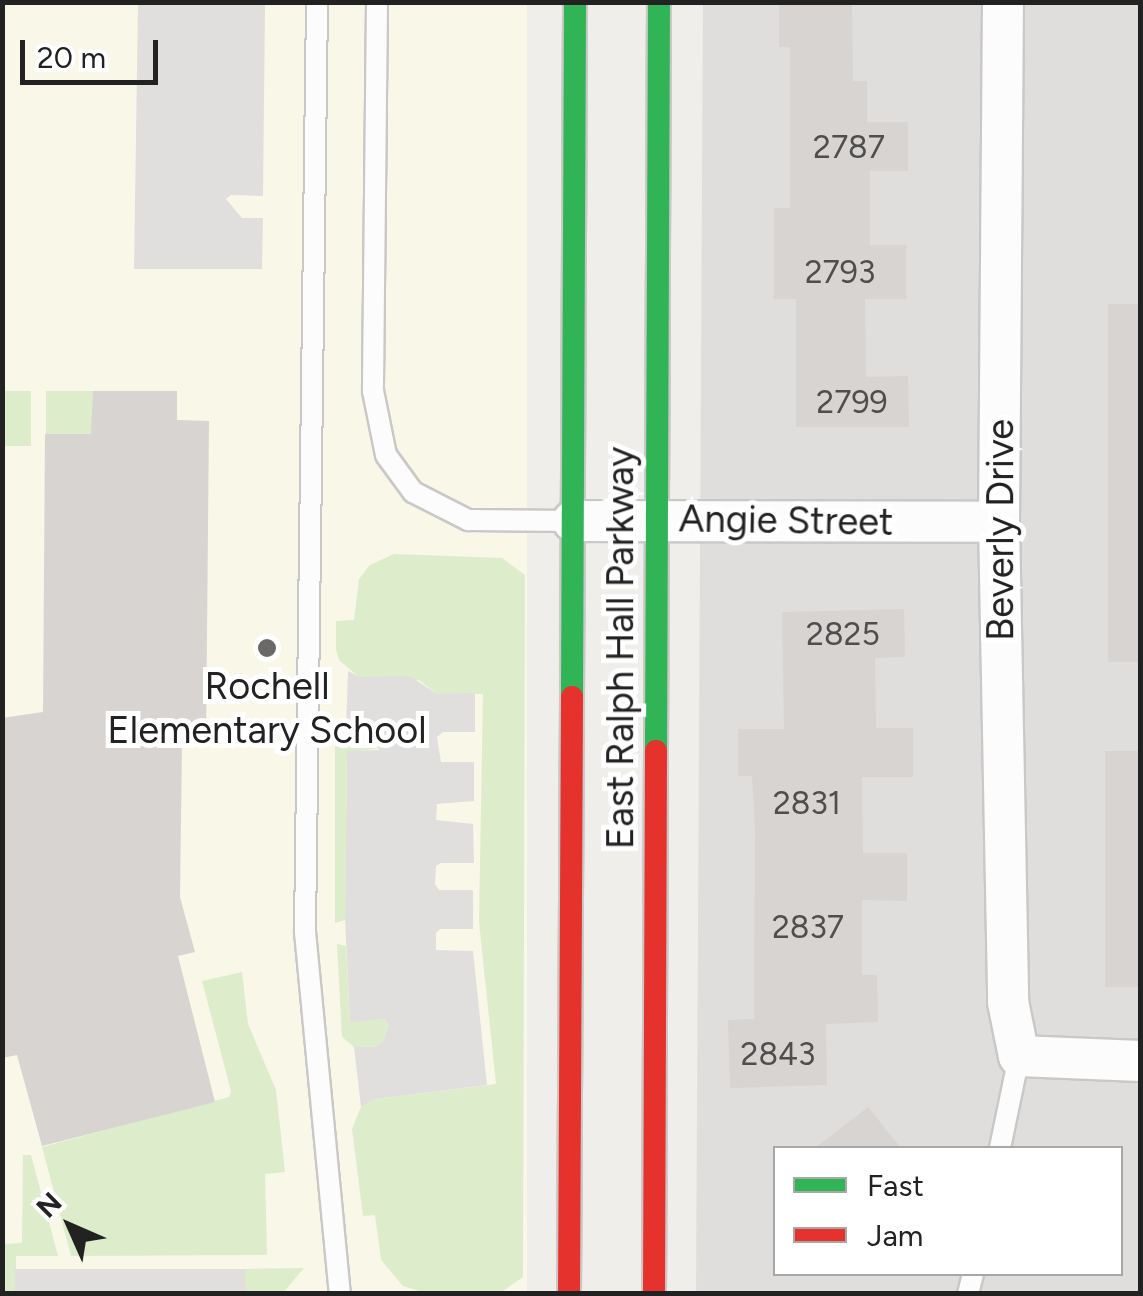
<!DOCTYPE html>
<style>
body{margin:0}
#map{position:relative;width:1143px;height:1296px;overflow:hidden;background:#f0eeeb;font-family:Figtree,sans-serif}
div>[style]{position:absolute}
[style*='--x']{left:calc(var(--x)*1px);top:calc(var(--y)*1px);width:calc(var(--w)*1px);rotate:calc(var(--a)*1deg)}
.residential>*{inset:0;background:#dfdedc}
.education>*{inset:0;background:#f8f7e8;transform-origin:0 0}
.grass>*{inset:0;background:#ddeccb;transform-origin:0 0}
.parking>*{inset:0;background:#e0dfde;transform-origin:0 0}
.building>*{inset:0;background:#d7d4d2;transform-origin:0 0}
.roads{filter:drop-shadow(2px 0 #c9c8c7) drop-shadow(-2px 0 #c9c8c7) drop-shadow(0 2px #c9c8c7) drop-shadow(0 -2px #c9c8c7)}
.lane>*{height:20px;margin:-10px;padding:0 10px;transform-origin:10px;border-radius:10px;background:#fdfcfc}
.street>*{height:40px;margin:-20px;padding:0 20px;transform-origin:20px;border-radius:20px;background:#fdfcfc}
.fast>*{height:22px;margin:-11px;padding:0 11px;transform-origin:11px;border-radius:11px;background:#30b455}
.jam>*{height:22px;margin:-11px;padding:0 11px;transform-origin:11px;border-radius:11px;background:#e5322d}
.dots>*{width:28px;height:28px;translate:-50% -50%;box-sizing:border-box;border:5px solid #fff;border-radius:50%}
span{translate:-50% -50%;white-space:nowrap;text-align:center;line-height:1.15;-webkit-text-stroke:10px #fff;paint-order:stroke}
.number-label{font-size:32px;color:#4f4e4e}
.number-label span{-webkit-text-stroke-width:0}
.street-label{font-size:38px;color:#222}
.poi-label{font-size:38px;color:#222}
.frame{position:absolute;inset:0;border:5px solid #222;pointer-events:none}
.legend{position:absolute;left:773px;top:1146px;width:350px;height:130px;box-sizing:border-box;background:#fff;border:2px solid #a7a7a7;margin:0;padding:12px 18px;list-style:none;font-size:30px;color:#222}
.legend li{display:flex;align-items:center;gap:20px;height:50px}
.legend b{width:50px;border:2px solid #a7a7a7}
.north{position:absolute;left:20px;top:1176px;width:100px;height:100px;-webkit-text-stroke:8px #fff;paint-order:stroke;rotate:315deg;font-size:28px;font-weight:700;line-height:40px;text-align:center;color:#222}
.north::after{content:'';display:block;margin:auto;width:35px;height:45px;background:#222;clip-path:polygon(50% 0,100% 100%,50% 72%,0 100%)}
.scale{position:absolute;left:20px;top:40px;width:138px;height:45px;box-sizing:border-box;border:5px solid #222;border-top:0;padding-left:12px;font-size:30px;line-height:35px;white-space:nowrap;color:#222;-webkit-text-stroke:8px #fff;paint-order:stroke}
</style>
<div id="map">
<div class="residential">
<i style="clip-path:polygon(evenodd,703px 3px,1140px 3px,1140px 1293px,696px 1293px,703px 3px,776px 1148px,1120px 1148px,1120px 1274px,776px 1274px,776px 1148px)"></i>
</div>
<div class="education">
<i style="left:3px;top:3px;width:524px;height:1291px"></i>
</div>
<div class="grass">
<i style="left:3px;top:391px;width:28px;height:55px"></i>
<i style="left:46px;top:391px;width:47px;height:43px"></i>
<i style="clip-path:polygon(394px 554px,502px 558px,525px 575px,523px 1277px,500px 1293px,419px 1291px,403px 1286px,381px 1260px,375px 1215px,363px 1216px,352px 1129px,361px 1107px,376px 1099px,496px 1084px,479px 922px,483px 694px,437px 694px,419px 680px,359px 677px,339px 660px,336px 649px,336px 621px,354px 620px,359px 579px,370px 565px)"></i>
<i style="clip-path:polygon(351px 729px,370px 730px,380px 736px,383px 748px,347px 752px,345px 920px,335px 923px,335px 746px)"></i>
<i style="clip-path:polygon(337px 944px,346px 946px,350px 1021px,384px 1019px,389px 1024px,383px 1041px,374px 1047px,354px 1047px,342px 1037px)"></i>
<i style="clip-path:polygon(242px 972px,248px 1024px,276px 1090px,285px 1172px,265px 1174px,267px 1255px,71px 1256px,42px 1147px,229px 1097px,231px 1091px,202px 981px)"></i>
<i style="clip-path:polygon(23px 1155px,31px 1155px,58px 1256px,16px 1256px,16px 1293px,3px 1293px,3px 1244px,22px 1243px)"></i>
<i style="clip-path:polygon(304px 1268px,283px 1293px,245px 1294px,245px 1269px)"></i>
</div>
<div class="parking">
<i style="clip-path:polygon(138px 3px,265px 3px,263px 196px,231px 195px,226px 199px,242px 218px,263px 218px,262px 269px,134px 269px)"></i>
<i style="clip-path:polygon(348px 671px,360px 677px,410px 676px,437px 694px,475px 693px,475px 732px,443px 732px,437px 737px,441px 762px,474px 762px,474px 801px,437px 804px,436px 820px,473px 824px,474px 863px,441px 863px,436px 866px,435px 884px,439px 890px,473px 890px,473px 929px,440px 929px,436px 933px,436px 950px,473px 951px,487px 1085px,376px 1099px,361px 1107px,354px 1047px,374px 1047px,383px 1041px,389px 1024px,384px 1019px,350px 1022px,345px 917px,347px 751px,378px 750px,383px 742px,370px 730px,346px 732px)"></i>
<i style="left:245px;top:1269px;width:24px;height:230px;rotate:90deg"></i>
</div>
<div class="building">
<i style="clip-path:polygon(779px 2px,852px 2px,853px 81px,867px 81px,867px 122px,908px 122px,908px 171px,870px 171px,870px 245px,906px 245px,906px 299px,865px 299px,866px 377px,908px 376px,909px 427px,796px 427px,796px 299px,774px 299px,774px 208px,790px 208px,790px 47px,779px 47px)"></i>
<i style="left:1108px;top:304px;width:32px;height:358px"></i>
<i style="clip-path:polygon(93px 391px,177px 391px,177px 420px,209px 421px,206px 741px,182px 741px,180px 897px,195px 952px,178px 956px,215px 1102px,42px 1146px,17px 1055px,2px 1058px,2px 718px,43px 712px,45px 434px,91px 434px)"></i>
<i style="clip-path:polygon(904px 609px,905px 657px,875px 658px,876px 728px,913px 728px,913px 777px,862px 777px,863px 853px,907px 853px,907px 901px,862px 900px,862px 975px,877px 975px,878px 1022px,826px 1024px,827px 1085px,730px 1088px,728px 1020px,754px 1019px,755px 830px,752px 776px,738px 776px,738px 729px,784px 729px,782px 612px)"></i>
<i style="left:1105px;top:751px;width:35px;height:236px"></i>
<i style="clip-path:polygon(868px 1107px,901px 1148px,815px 1148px)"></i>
</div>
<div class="roads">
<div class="lane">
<i style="--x:317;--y:2;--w:930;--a:90.74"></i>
<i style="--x:305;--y:932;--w:364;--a:84.5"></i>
<i style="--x:377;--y:2;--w:389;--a:90.6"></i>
<i style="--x:373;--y:391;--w:65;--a:78.5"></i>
<i style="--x:386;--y:455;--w:46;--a:53.9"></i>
<i style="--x:413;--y:492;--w:62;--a:27"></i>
<i style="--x:468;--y:520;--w:103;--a:0.6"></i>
<i style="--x:1000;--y:1148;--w:94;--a:-78.3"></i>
<i style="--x:968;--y:1294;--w:21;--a:-76"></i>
</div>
<div class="street">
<i style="--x:1003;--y:2;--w:520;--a:90.44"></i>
<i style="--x:999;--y:522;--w:480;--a:88.9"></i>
<i style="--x:1008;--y:1002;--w:55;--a:78.5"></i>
<i style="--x:1019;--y:1056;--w:121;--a:2.4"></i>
<i style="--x:573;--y:521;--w:426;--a:0.1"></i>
</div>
<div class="fast">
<i style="--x:572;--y:697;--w:695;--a:-89.75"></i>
<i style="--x:656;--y:751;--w:749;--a:-89.77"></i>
</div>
<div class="jam">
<i style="--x:569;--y:1294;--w:597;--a:-89.71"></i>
<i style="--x:654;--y:1294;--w:543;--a:-89.79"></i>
</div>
</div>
<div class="dots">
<i style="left:267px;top:648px;background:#6a6968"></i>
</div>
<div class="number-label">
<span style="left:849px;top:147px">2787</span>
<span style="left:840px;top:272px">2793</span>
<span style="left:852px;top:402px">2799</span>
<span style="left:843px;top:634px">2825</span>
<span style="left:807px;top:803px">2831</span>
<span style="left:808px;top:927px">2837</span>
<span style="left:778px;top:1054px">2843</span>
</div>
<div class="street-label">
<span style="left:786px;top:521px;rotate:1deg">Angie Street</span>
<span style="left:1001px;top:530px;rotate:-90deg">Beverly Drive</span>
<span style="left:621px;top:648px;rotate:-90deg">East Ralph Hall Parkway</span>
</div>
<div class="poi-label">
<span style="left:267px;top:709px">Rochell<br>Elementary School</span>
</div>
<div class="frame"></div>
<ul class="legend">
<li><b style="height:12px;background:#30b455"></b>Fast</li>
<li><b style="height:12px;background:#e5322d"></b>Jam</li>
</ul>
<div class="north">N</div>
<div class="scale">20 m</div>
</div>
